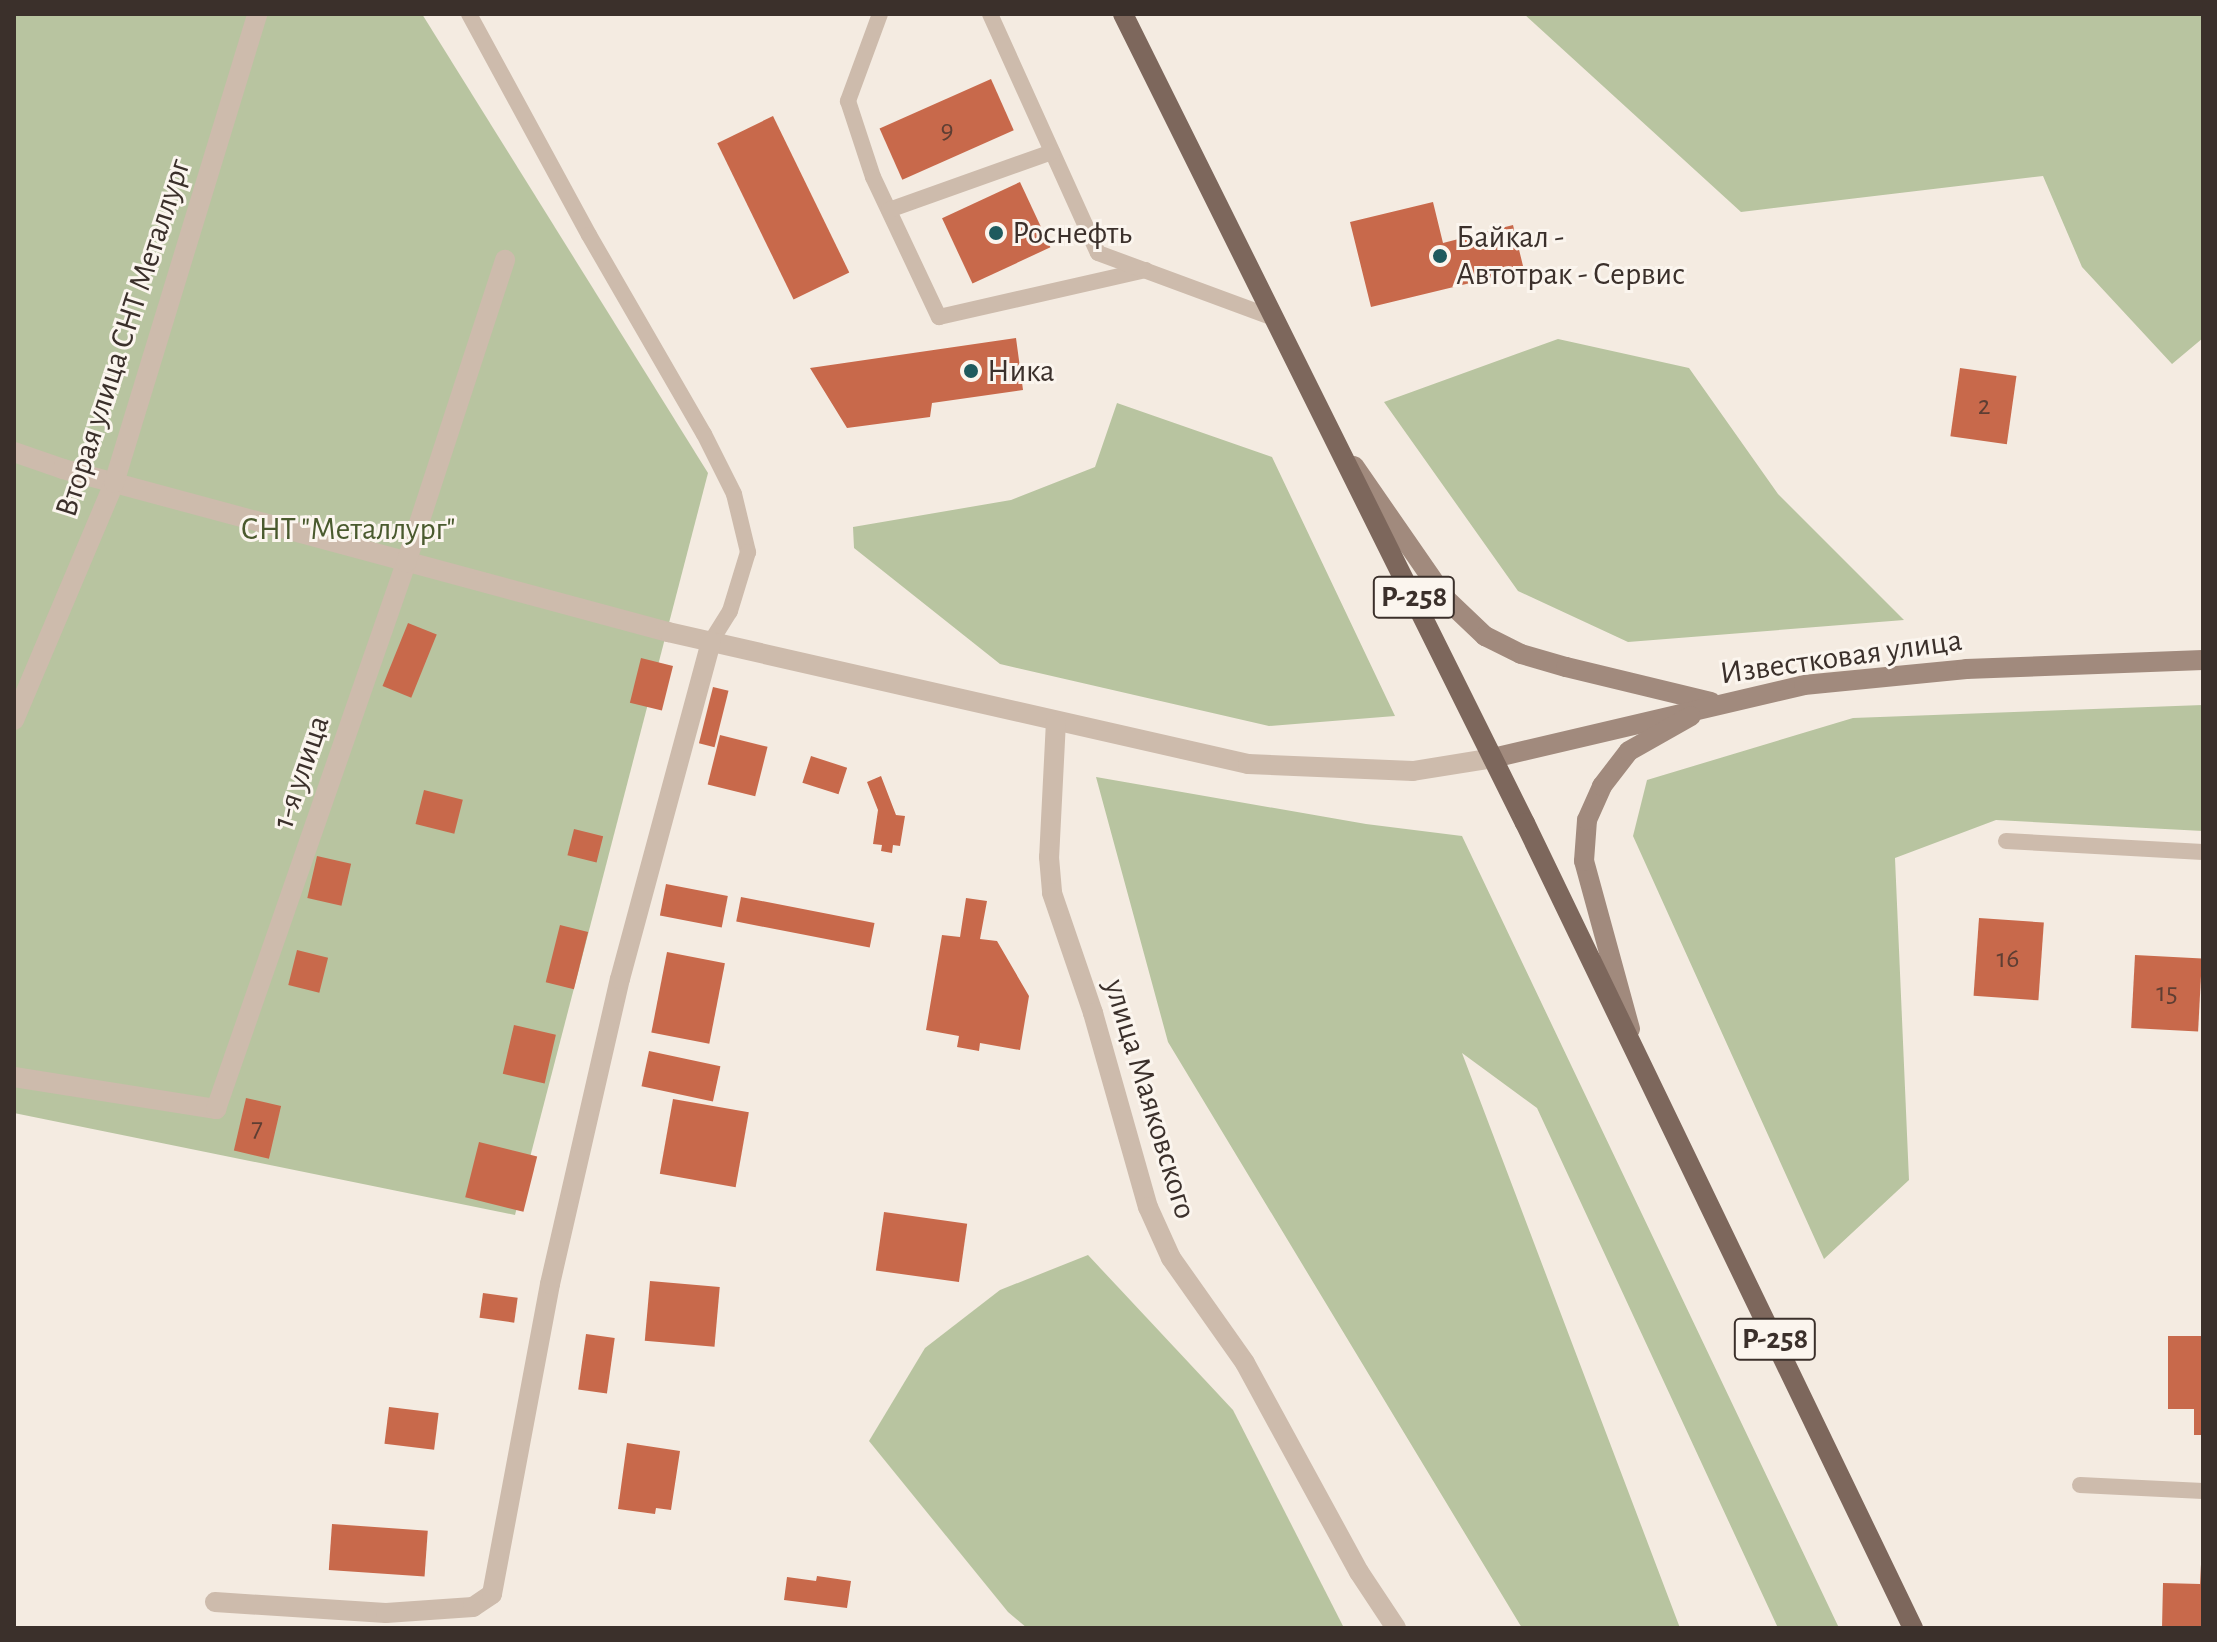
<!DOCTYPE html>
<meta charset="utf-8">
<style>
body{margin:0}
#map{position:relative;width:2217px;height:1642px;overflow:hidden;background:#f4ebe1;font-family:"Alegreya Sans",sans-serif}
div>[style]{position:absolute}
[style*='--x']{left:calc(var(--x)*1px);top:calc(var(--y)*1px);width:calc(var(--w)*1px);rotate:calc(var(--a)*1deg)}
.green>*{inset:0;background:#b8c4a0}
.building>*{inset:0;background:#c8694b;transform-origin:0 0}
.lane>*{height:16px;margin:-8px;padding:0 8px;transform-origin:8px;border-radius:8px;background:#cdbbac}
.street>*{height:20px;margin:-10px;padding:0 10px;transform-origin:10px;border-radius:10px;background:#cdbbac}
.secondary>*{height:20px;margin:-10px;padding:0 10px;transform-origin:10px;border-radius:10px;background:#a18a7d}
.primary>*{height:20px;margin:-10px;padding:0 10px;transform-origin:10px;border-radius:10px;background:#7d675c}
.dots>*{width:22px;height:22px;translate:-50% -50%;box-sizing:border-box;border:4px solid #fbf5ee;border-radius:50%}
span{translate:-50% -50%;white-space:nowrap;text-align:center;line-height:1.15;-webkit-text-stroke:6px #fbf5ee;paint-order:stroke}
.number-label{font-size:28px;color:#5e3e33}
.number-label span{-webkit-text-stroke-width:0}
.shield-label span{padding:2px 6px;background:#fbf5ee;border:2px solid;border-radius:6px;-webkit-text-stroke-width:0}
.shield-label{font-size:30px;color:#3b302b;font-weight:700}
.poi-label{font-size:32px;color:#3b302b}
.left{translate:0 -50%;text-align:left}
.street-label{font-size:32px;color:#3b302b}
.park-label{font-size:32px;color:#4a5a2e}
.frame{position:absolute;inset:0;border:16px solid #3b302b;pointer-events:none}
</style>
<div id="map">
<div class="green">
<i style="clip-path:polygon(14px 14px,422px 14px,708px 473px,515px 1215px,14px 1113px)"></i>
<i style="clip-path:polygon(1524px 14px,2203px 14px,2203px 338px,2172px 364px,2082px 267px,2043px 176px,1741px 212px)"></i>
<i style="clip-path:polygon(1558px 339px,1689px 368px,1778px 494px,1904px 620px,1628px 642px,1518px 591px,1384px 402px)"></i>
<i style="clip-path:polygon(1117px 403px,1272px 457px,1395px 716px,1269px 726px,1000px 664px,854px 548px,853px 527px,1011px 500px,1095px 467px)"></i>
<i style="clip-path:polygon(2203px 705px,2203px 831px,1996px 820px,1895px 858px,1909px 1180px,1824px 1259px,1633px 836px,1647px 780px,1853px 718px)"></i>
<i style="clip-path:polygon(1096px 777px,1366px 824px,1462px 836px,1839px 1628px,1778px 1628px,1537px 1108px,1462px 1053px,1680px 1628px,1522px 1628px,1168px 1042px)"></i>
<i style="clip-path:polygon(1088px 1255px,1233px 1410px,1344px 1628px,1027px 1628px,1008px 1612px,869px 1441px,925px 1348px,1000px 1290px)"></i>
</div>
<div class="building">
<i style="left:991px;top:79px;width:56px;height:122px;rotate:66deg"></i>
<i style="left:773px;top:116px;width:174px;height:62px;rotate:64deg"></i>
<i style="left:1020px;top:182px;width:72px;height:86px;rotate:65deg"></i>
<i style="clip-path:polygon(1433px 202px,1443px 243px,1513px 225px,1524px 270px,1371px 307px,1350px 222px)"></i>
<i style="clip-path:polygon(1016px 338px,1023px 390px,932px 403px,930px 417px,847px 428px,810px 368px)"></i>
<i style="left:1960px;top:368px;width:57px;height:69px;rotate:8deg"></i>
<i style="left:408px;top:623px;width:31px;height:68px;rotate:22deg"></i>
<i style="left:641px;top:658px;width:33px;height:46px;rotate:14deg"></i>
<i style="left:713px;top:687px;width:16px;height:58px;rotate:14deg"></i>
<i style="left:720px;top:735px;width:49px;height:51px;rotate:14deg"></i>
<i style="left:811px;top:756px;width:38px;height:28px;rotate:18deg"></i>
<i style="clip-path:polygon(881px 776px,896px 815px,905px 816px,900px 846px,893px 845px,892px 853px,881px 851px,882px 845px,873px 844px,878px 810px,867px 782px)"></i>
<i style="left:424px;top:790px;width:40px;height:35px;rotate:14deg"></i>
<i style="left:574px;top:829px;width:30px;height:27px;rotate:14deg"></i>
<i style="left:317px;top:856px;width:35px;height:43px;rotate:13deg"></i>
<i style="left:666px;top:884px;width:63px;height:32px;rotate:11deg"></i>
<i style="left:741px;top:897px;width:136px;height:25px;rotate:11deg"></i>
<i style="clip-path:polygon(966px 898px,987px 901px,980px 939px,997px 941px,1029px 996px,1020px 1050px,980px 1043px,979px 1051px,957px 1047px,959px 1036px,926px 1030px,942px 935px,960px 937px)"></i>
<i style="left:1979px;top:918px;width:65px;height:78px;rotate:4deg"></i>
<i style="left:560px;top:925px;width:29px;height:59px;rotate:14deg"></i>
<i style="left:297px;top:950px;width:32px;height:36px;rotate:14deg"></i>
<i style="left:667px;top:952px;width:59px;height:82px;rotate:11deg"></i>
<i style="left:2135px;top:955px;width:67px;height:73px;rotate:3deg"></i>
<i style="left:514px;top:1025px;width:43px;height:50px;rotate:13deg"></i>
<i style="left:649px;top:1051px;width:73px;height:36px;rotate:12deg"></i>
<i style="left:246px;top:1098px;width:36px;height:54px;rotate:13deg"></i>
<i style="left:673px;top:1099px;width:77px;height:76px;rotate:10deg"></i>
<i style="left:479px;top:1142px;width:60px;height:57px;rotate:14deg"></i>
<i style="left:884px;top:1212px;width:84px;height:59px;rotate:8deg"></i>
<i style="left:650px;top:1281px;width:70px;height:60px;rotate:5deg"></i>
<i style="left:483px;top:1293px;width:35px;height:25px;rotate:8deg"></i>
<i style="left:586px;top:1334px;width:29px;height:56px;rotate:8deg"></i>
<i style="clip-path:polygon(2168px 1336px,2203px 1336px,2203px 1435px,2194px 1435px,2194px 1409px,2168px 1409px)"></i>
<i style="left:389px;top:1407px;width:50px;height:37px;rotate:7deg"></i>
<i style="clip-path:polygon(627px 1443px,680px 1451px,671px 1510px,656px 1508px,655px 1514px,618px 1509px)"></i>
<i style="left:332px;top:1524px;width:96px;height:46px;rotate:4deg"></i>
<i style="clip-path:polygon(2200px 1564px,2203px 1628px,2162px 1628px,2163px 1583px,2200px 1584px)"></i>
<i style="clip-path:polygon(817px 1576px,851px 1581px,847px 1608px,784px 1600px,787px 1577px,816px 1581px)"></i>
</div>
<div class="lane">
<i style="--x:469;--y:14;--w:251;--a:61.5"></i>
<i style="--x:589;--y:235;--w:230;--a:60"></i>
<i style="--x:704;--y:434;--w:67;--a:63.4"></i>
<i style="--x:734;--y:494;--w:60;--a:76.4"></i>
<i style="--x:748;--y:552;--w:62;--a:107"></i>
<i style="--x:730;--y:611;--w:36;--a:122"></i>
<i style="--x:880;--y:14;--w:93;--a:110.2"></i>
<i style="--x:848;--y:101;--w:80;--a:71.8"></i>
<i style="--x:873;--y:177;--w:155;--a:64.8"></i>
<i style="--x:939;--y:317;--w:212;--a:-12.8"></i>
<i style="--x:990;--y:14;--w:262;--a:65.7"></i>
<i style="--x:1098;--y:253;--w:188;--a:20.3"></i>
<i style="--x:889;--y:210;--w:173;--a:-19.6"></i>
<i style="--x:2006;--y:841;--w:197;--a:3.2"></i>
<i style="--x:2080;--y:1485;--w:123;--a:2.8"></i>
</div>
<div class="street">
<i style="--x:14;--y:452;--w:52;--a:19.1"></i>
<i style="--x:63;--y:469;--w:627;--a:15.08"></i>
<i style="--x:668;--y:632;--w:595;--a:12.82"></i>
<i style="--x:1248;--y:764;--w:165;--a:2.4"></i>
<i style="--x:1413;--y:771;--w:81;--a:-9.2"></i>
<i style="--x:14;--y:720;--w:257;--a:-67.1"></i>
<i style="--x:114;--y:483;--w:490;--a:-73"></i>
<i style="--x:1056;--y:721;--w:136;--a:92.9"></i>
<i style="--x:1049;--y:857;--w:36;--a:85"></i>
<i style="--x:1052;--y:893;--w:127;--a:71.1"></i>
<i style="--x:1093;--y:1013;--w:202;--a:74.2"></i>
<i style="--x:1148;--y:1207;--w:56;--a:65.7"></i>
<i style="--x:1171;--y:1258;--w:128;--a:54.8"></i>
<i style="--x:1245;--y:1363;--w:238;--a:61.4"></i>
<i style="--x:1359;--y:1572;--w:67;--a:56.5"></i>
<i style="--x:14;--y:1077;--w:205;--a:9"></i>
<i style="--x:216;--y:1109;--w:578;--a:-70.81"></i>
<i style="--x:406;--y:563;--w:319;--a:-71.9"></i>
<i style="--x:215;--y:1602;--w:171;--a:3.7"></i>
<i style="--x:386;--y:1613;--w:87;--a:-3.9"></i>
<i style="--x:473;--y:1607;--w:23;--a:-34"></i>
<i style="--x:492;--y:1594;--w:315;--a:-79.4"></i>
<i style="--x:550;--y:1284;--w:313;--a:-77.1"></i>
<i style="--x:620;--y:979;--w:349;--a:-74.9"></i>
</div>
<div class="secondary">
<i style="--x:1354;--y:466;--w:162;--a:55.3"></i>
<i style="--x:1446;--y:599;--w:54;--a:43.5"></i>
<i style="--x:1485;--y:636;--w:40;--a:26.6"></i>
<i style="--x:1521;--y:654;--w:47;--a:16.1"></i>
<i style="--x:1566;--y:667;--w:149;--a:13.6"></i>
<i style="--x:1493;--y:758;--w:319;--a:-13.2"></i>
<i style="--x:1804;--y:685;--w:163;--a:-5.6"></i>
<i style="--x:1966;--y:669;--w:237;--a:-2.2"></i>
<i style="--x:1630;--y:1029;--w:174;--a:-105.3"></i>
<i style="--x:1584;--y:861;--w:41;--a:-85.8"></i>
<i style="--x:1587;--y:820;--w:37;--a:-66"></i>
<i style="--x:1602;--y:786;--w:44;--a:-52.4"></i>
<i style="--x:1629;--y:751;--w:71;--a:-29.4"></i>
</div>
<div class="primary">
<i style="--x:1123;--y:14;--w:903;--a:63.58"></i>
<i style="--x:1525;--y:823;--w:894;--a:64.27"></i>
</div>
<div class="dots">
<i style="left:996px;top:233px;background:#1f5a5e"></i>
<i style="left:1440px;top:256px;background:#1f5a5e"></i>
<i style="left:971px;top:371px;background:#1f5a5e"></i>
</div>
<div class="number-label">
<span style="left:947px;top:130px">9</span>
<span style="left:1984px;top:406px">2</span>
<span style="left:2008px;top:959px">16</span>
<span style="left:2167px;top:993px">15</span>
<span style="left:257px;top:1128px">7</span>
</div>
<div class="shield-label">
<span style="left:1414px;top:597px">Р-258</span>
<span style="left:1775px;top:1339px">Р-258</span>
</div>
<div class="poi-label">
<span class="left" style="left:1012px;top:233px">Роснефть</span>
<span class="left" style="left:1456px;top:256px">Байкал -<br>Автотрак - Сервис</span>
<span class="left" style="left:987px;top:371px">Ника</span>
</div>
<div class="street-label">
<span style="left:123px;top:338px;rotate:-72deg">Вторая улица СНТ Металлург</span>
<span style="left:1841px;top:657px;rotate:-8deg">Известковая улица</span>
<span style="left:301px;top:772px;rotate:-71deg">1-я улица</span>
<span style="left:1150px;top:1099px;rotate:73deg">улица Маяковского</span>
</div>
<div class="park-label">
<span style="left:348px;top:529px">СНТ "Металлург"</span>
</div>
<div class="frame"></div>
</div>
